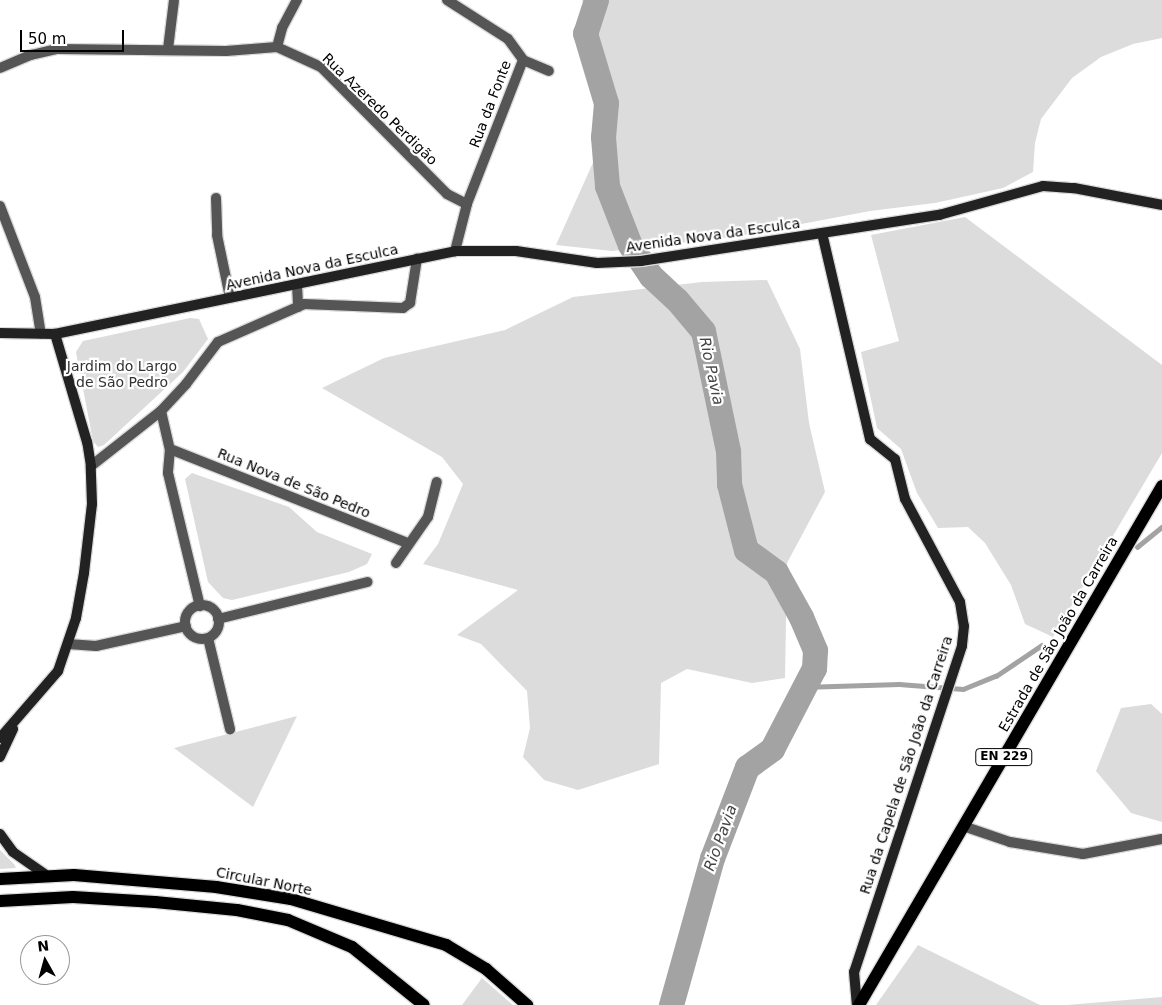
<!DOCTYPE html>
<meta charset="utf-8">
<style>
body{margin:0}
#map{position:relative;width:1162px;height:1005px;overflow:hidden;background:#fff;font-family:"DejaVu Sans",sans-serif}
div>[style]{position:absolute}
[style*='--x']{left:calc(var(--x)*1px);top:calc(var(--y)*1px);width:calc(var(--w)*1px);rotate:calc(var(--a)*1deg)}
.green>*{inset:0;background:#dcdcdc}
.stream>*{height:4.5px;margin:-2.25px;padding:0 2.25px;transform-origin:2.25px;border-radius:2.25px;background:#a3a3a3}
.river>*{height:25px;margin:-12.5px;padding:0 12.5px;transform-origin:12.5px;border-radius:12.5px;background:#a3a3a3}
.roads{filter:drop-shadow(1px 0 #dbdbdb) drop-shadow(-1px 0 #dbdbdb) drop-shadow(0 1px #dbdbdb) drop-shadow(0 -1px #dbdbdb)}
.street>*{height:10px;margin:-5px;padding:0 5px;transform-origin:5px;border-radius:5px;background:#555}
.street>.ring{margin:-5px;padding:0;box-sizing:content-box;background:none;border:10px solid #555;border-radius:50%}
.secondary>*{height:10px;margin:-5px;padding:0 5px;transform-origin:5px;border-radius:5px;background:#222}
.primary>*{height:12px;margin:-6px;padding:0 6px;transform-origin:6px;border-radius:6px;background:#000}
span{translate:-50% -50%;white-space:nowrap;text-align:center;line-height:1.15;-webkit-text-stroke:4.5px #fff;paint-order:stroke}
.shield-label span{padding:1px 4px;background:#fff;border:1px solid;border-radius:4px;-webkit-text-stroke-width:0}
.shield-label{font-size:12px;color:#000;font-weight:700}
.street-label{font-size:14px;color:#000}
.park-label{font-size:14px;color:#333}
.water-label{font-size:15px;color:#444;font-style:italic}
.north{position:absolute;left:20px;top:935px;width:50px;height:50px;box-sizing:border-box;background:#fff;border:1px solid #999;border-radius:50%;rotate:353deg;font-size:14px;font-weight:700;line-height:20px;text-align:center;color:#000}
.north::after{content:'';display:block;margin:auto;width:18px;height:22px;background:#000;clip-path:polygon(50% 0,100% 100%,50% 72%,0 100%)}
.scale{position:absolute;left:20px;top:30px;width:104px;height:22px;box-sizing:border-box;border:2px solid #000;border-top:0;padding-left:6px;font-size:15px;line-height:18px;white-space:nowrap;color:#000;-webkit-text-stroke:4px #fff;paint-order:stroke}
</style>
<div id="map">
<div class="green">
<i style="clip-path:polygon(582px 0,1162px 0,1162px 38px,1133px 44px,1101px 57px,1072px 78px,1041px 119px,1035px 143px,1033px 172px,1003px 188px,935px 203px,870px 211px,739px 236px,612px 251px,556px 245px,618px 107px)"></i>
<i style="clip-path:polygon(965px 217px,1162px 365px,1162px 453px,1053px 637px,1025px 624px,1011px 585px,985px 543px,968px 527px,938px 528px,917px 493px,901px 449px,877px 428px,861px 352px,899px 341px,871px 235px)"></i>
<i style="clip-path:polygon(767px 280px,800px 349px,809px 423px,825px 492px,787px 563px,785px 678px,752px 683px,687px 669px,661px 683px,659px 764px,578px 790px,544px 780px,523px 757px,530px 728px,527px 691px,481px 644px,457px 635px,518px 590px,423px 564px,438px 544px,463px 484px,442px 457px,322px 388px,384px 358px,505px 330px,573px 297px,702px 282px)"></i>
<i style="clip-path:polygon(190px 318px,199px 319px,208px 339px,183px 372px,104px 445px,98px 447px,93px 441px,76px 352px,83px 341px)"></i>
<i style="clip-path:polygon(192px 473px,289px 507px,317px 532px,372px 554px,367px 564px,349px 572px,232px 600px,223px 598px,208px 582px,185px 479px)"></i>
<i style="clip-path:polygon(1151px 704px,1162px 714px,1162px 822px,1131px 813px,1096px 771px,1121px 708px)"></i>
<i style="clip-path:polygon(297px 716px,253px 807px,174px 748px,216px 737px)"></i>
<i style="clip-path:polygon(0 850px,14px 864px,16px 868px,0 869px)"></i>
<i style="clip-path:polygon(918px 945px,1040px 1005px,876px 1005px)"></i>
<i style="clip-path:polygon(482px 978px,513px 1005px,462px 1005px)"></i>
<i style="clip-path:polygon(1162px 997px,1162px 1005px,1067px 1005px)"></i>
</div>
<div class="stream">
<i style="--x:1137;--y:547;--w:32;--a:-39"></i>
<i style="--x:802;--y:687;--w:97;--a:-1.8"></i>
<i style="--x:899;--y:684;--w:64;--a:4.5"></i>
<i style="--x:963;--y:689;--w:35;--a:-22"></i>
<i style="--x:996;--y:676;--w:55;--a:-34"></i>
</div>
<div class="river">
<i style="--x:596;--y:0;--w:35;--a:108"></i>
<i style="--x:585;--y:33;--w:73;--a:73.3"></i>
<i style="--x:606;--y:103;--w:34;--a:95"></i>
<i style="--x:603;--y:137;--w:49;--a:85.3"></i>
<i style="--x:607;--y:186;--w:63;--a:68.7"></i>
<i style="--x:630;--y:245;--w:37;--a:56"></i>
<i style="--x:651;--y:276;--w:35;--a:43"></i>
<i style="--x:677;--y:300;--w:40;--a:50"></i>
<i style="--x:703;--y:331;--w:123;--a:78.2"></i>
<i style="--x:728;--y:451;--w:33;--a:88"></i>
<i style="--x:729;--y:484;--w:68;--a:75.6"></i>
<i style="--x:746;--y:550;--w:37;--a:36"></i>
<i style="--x:776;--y:572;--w:51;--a:60.9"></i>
<i style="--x:801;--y:617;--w:36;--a:67"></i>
<i style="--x:815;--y:650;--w:18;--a:93"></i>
<i style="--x:814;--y:668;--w:91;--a:117.4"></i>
<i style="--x:772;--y:749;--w:31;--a:144"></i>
<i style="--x:747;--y:767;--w:97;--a:111"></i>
<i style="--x:712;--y:858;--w:153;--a:105.6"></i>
</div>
<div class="roads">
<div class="street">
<i style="--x:447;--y:0;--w:72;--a:32.6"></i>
<i style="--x:508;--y:39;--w:26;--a:54"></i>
<i style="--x:523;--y:60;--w:155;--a:111.3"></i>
<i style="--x:467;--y:204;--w:49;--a:104.3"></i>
<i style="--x:277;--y:47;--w:20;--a:-75"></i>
<i style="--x:282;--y:28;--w:32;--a:-62"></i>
<i style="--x:168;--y:49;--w:49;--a:-83"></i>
<i style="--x:523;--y:60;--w:28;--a:23"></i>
<i style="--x:0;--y:68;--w:34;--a:-23"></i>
<i style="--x:31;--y:55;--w:27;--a:-13"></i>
<i style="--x:57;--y:49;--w:169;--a:0.7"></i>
<i style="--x:226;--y:51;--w:51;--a:-4.5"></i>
<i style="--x:277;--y:47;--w:48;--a:24.4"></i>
<i style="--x:321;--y:67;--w:179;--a:45.2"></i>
<i style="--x:447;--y:194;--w:22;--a:27"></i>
<i style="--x:216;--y:198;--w:37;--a:88"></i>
<i style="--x:217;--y:235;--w:63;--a:78.2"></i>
<i style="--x:0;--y:206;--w:97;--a:69"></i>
<i style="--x:35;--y:297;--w:37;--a:81"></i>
<i style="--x:297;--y:285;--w:22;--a:87"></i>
<i style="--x:161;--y:411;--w:39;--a:77"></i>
<i style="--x:170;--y:449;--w:24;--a:95"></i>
<i style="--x:168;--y:473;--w:137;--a:76.5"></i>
<i style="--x:170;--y:449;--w:256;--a:21.6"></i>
<i style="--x:91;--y:466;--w:89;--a:-38.2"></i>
<i style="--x:161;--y:411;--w:37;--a:-47"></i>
<i style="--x:186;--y:384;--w:53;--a:-52.7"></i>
<i style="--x:218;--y:342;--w:94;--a:-23.8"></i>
<i style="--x:304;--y:304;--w:99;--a:2.3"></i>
<i style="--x:403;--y:308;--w:9;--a:-36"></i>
<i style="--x:410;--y:303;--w:45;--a:-81"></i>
<i style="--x:396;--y:563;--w:56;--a:-55.2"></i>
<i style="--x:428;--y:517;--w:36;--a:-76"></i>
<i class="ring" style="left:185px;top:605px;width:24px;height:24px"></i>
<i style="--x:218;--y:619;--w:154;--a:-13.9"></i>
<i style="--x:208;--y:638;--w:94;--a:76.4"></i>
<i style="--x:68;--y:644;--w:28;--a:4"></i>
<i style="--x:96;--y:646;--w:92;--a:-12.5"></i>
<i style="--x:963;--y:826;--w:50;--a:18.8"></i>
<i style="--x:1010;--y:842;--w:74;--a:9.3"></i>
<i style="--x:1083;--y:854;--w:80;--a:-10.8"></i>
</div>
<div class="secondary">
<i style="--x:822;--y:233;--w:212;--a:76.9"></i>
<i style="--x:870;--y:439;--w:32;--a:39"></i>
<i style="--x:895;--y:459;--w:41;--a:76"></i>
<i style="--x:905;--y:499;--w:117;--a:61.9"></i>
<i style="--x:960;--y:602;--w:24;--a:81"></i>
<i style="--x:964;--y:626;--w:20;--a:96"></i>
<i style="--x:962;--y:646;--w:343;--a:108.3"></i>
<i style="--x:854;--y:972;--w:33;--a:85"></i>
<i style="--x:0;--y:333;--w:55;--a:1"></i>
<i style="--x:55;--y:334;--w:409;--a:-11.7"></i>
<i style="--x:455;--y:251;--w:61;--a:0"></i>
<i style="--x:516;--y:251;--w:82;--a:8.4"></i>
<i style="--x:597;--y:263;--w:44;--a:-2.6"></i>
<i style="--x:641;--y:261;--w:302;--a:-8.8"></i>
<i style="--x:939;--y:215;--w:108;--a:-15.6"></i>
<i style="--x:1043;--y:186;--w:31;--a:4"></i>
<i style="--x:1074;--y:188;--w:90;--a:10.9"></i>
<i style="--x:0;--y:738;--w:89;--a:-49.1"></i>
<i style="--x:58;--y:671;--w:56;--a:-71.2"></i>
<i style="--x:76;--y:618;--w:46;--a:-79.9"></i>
<i style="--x:84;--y:573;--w:69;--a:-83.4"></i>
<i style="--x:92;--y:504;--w:38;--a:-92"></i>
<i style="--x:91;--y:466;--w:24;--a:-99"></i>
<i style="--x:87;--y:442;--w:113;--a:-106.5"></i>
<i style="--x:0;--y:757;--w:31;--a:-65"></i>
<i style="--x:0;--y:834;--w:22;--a:54"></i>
<i style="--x:13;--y:852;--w:40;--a:34.9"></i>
</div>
<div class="primary">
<i style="--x:0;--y:879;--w:74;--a:-3.1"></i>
<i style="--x:74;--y:875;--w:143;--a:4.8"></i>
<i style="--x:216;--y:887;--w:76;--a:9.1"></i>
<i style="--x:291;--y:899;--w:162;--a:16.5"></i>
<i style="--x:446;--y:945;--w:47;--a:31"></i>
<i style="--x:486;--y:969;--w:55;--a:41.3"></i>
<i style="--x:0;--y:901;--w:73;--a:-3.1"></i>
<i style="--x:73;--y:897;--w:82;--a:3.5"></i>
<i style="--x:155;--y:902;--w:82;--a:5.6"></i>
<i style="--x:237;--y:910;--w:52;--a:11.1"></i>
<i style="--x:288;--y:920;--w:69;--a:22.9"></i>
<i style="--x:352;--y:947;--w:92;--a:38.9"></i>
<i style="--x:859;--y:1005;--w:601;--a:-59.72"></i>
</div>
</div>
<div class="shield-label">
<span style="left:1004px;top:757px">EN 229</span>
</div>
<div class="street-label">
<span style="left:490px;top:104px;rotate:-69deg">Rua da Fonte</span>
<span style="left:380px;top:109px;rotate:44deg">Rua Azeredo Perdigão</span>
<span style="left:713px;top:235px;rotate:-8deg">Avenida Nova da Esculca</span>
<span style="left:312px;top:267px;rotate:-12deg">Avenida Nova da Esculca</span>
<span style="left:294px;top:483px;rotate:22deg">Rua Nova de São Pedro</span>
<span style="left:1058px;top:634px;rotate:-60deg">Estrada de São João da Carreira</span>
<span style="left:906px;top:765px;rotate:-72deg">Rua da Capela de São João da Carreira</span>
<span style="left:264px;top:881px;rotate:11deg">Circular Norte</span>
</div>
<div class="park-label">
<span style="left:122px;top:374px">Jardim do Largo<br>de São Pedro</span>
</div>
<div class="water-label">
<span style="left:711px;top:371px;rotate:78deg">Rio Pavia</span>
<span style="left:721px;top:838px;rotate:-70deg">Rio Pavia</span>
</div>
<div class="north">N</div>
<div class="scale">50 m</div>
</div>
